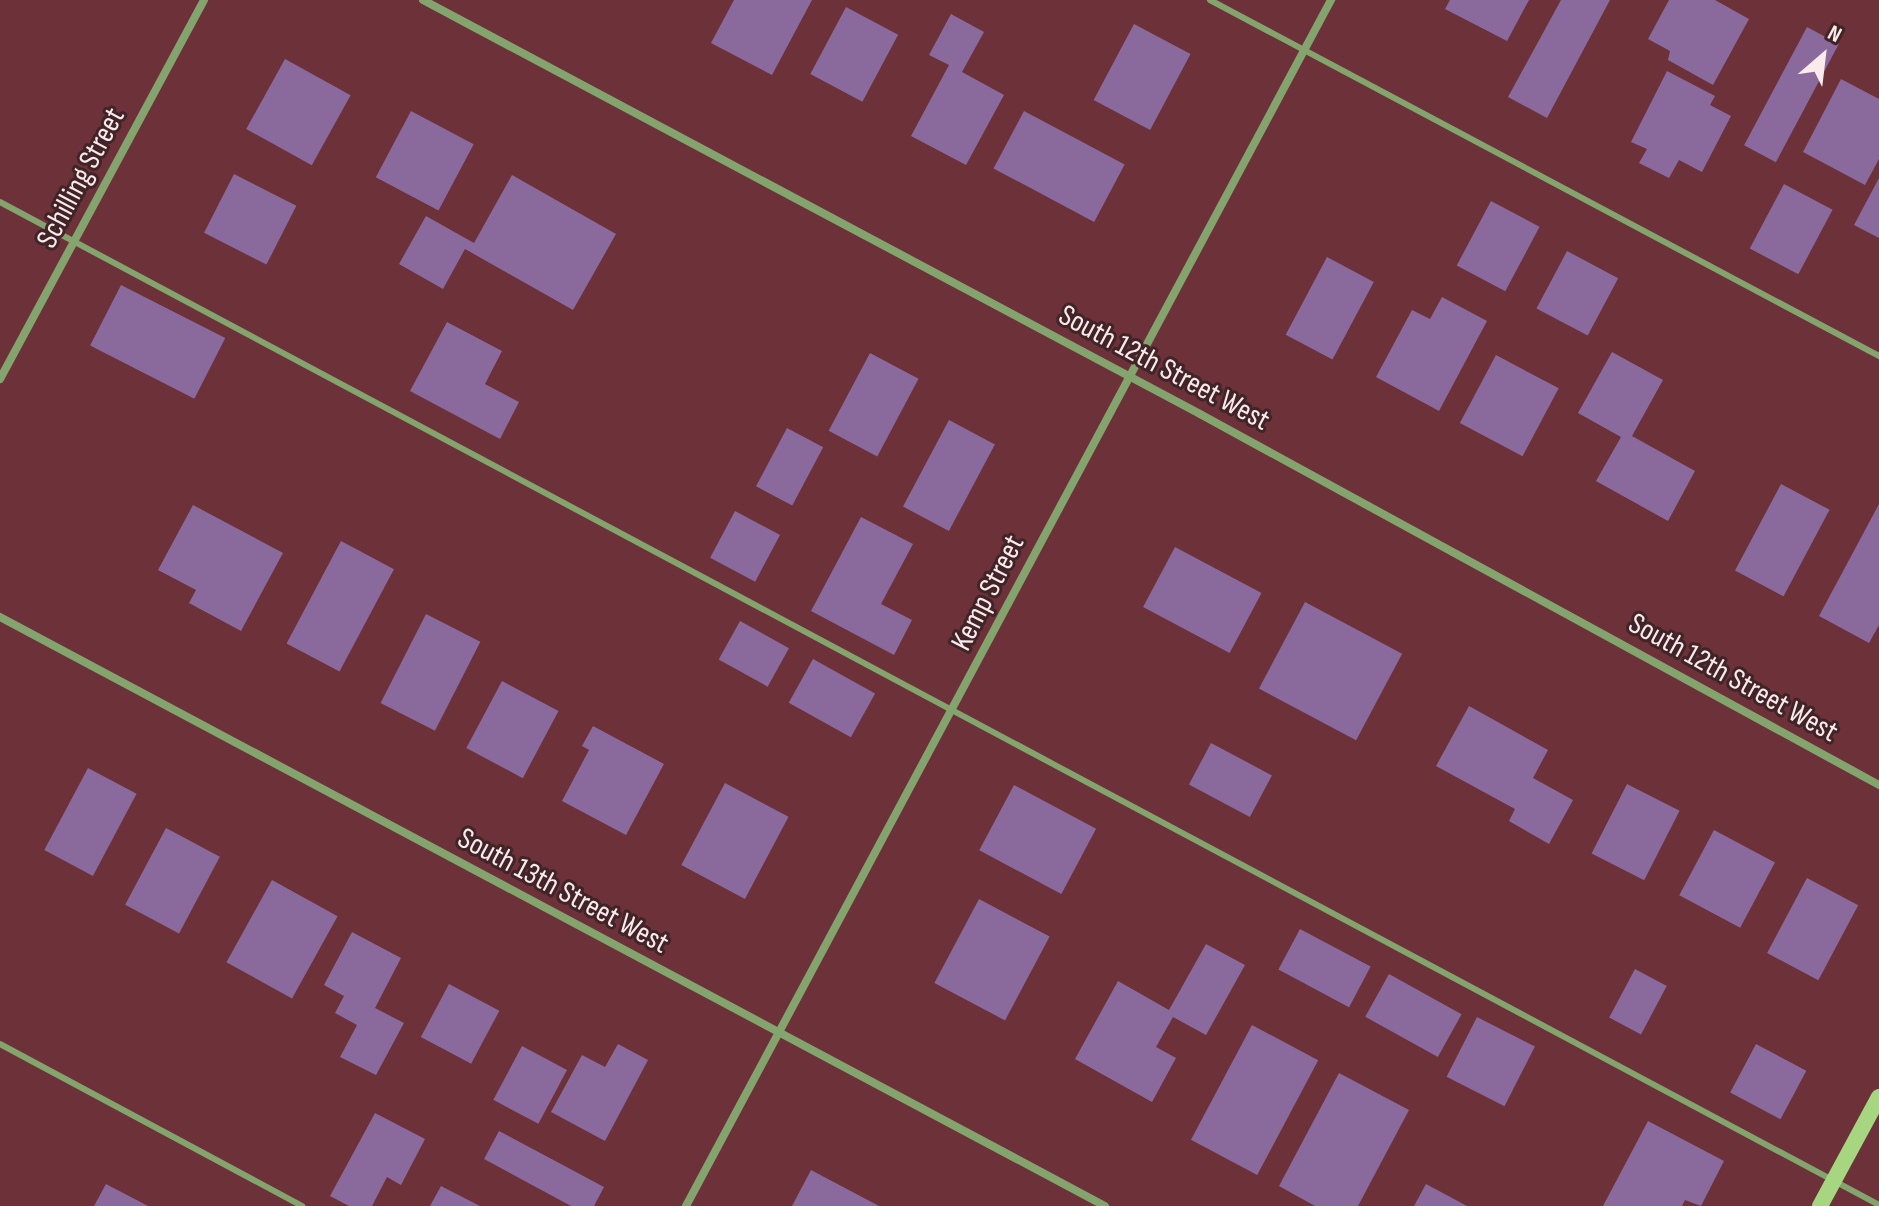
<!DOCTYPE html>
<style>
body{margin:0}
#map{position:relative;width:1879px;height:1206px;overflow:hidden;background:#6d313a;font-family:"Sofia Sans Condensed",sans-serif}
div>[style]{position:absolute}
[style*='--x']{left:calc(var(--x)*1px);top:calc(var(--y)*1px);width:calc(var(--w)*1px);rotate:calc(var(--a)*1deg)}
.building>*{inset:0;background:#8a699d;transform-origin:0 0}
.lane>*{height:6px;margin:-3px;padding:0 3px;transform-origin:3px;border-radius:3px;background:#84a46e}
.street>*{height:8px;margin:-4px;padding:0 4px;transform-origin:4px;border-radius:4px;background:#84a46e}
.secondary>*{height:16px;margin:-8px;padding:0 8px;transform-origin:8px;border-radius:8px;background:#a6d780}
span{translate:-50% -50%;white-space:nowrap;text-align:center;line-height:1.15;-webkit-text-stroke:6px #402427;paint-order:stroke}
.street-label{font-size:30px;color:#faeaeb}
.north{position:absolute;left:1783px;top:16px;width:80px;height:80px;-webkit-text-stroke:6px #402427;paint-order:stroke;rotate:28deg;font-size:22px;font-weight:700;line-height:32px;text-align:center;color:#faeaeb}
.north::after{content:'';display:block;margin:auto;width:28px;height:36px;background:#faeaeb;clip-path:polygon(50% 0,100% 100%,50% 72%,0 100%)}
</style>
<div id="map">
<div class="building">
<i style="clip-path:polygon(734px 0,812px 0,772px 75px,711px 43px)"></i>
<i style="clip-path:polygon(1450px 0,1529px 0,1507px 41px,1445px 9px)"></i>
<i style="clip-path:polygon(1561px 0,1610px 0,1547px 118px,1508px 97px)"></i>
<i style="clip-path:polygon(1669px 0,1715px 0,1749px 19px,1713px 85px,1668px 60px,1670px 51px,1648px 39px)"></i>
<i style="left:846px;top:7px;width:59px;height:76px;rotate:28deg"></i>
<i style="clip-path:polygon(951px 14px,984px 32px,962px 72px,1004px 95px,966px 165px,911px 136px,949px 65px,929px 55px)"></i>
<i style="left:1134px;top:24px;width:64px;height:86px;rotate:28deg"></i>
<i style="left:1807px;top:27px;width:36px;height:134px;rotate:28deg"></i>
<i style="left:285px;top:59px;width:75px;height:80px;rotate:29deg"></i>
<i style="clip-path:polygon(1667px 71px,1715px 96px,1710px 105px,1731px 116px,1702px 172px,1679px 160px,1669px 178px,1639px 163px,1647px 149px,1631px 142px)"></i>
<i style="clip-path:polygon(1841px 79px,1879px 99px,1879px 159px,1865px 185px,1803px 152px)"></i>
<i style="left:411px;top:111px;width:71px;height:75px;rotate:28deg"></i>
<i style="left:1024px;top:111px;width:114px;height:65px;rotate:28deg"></i>
<i style="left:234px;top:174px;width:70px;height:66px;rotate:27deg"></i>
<i style="clip-path:polygon(512px 175px,616px 234px,573px 310px,465px 249px,443px 289px,399px 264px,426px 216px,474px 243px)"></i>
<i style="clip-path:polygon(1879px 178px,1879px 238px,1854px 225px)"></i>
<i style="left:1784px;top:184px;width:55px;height:73px;rotate:28deg"></i>
<i style="left:1491px;top:201px;width:55px;height:73px;rotate:28deg"></i>
<i style="left:1567px;top:251px;width:58px;height:65px;rotate:28deg"></i>
<i style="left:1327px;top:257px;width:53px;height:88px;rotate:28deg"></i>
<i style="left:121px;top:285px;width:117px;height:68px;rotate:27deg"></i>
<i style="clip-path:polygon(1442px 297px,1487px 321px,1439px 411px,1376px 377px,1412px 310px,1430px 319px)"></i>
<i style="clip-path:polygon(447px 322px,502px 351px,485px 384px,519px 402px,500px 439px,410px 391px)"></i>
<i style="clip-path:polygon(1612px 352px,1663px 380px,1632px 436px,1695px 471px,1668px 521px,1596px 481px,1621px 437px,1578px 413px)"></i>
<i style="left:870px;top:353px;width:55px;height:88px;rotate:28deg"></i>
<i style="left:1496px;top:355px;width:71px;height:77px;rotate:28deg"></i>
<i style="left:949px;top:420px;width:52px;height:98px;rotate:28deg"></i>
<i style="left:787px;top:428px;width:41px;height:66px;rotate:28deg"></i>
<i style="left:1781px;top:484px;width:55px;height:98px;rotate:28deg"></i>
<i style="clip-path:polygon(1879px 504px,1879px 625px,1869px 643px,1819px 616px)"></i>
<i style="clip-path:polygon(193px 505px,283px 553px,241px 631px,189px 603px,196px 590px,158px 570px)"></i>
<i style="left:735px;top:511px;width:51px;height:53px;rotate:28deg"></i>
<i style="clip-path:polygon(861px 517px,913px 544px,881px 604px,912px 620px,894px 655px,811px 611px)"></i>
<i style="left:341px;top:541px;width:60px;height:116px;rotate:28deg"></i>
<i style="left:1175px;top:547px;width:98px;height:68px;rotate:28deg"></i>
<i style="left:1305px;top:602px;width:110px;height:98px;rotate:28deg"></i>
<i style="left:426px;top:614px;width:61px;height:100px;rotate:27deg"></i>
<i style="left:740px;top:621px;width:56px;height:44px;rotate:29deg"></i>
<i style="left:813px;top:659px;width:71px;height:50px;rotate:29deg"></i>
<i style="left:502px;top:681px;width:64px;height:76px;rotate:28deg"></i>
<i style="clip-path:polygon(1469px 706px,1548px 750px,1533px 778px,1573px 800px,1549px 844px,1509px 821px,1515px 809px,1436px 766px)"></i>
<i style="clip-path:polygon(593px 726px,664px 764px,626px 835px,562px 801px,589px 750px,582px 746px)"></i>
<i style="left:1211px;top:743px;width:69px;height:47px;rotate:28deg"></i>
<i style="left:88px;top:768px;width:55px;height:93px;rotate:28deg"></i>
<i style="left:725px;top:783px;width:72px;height:93px;rotate:28deg"></i>
<i style="left:1627px;top:784px;width:59px;height:78px;rotate:27deg"></i>
<i style="left:1014px;top:785px;width:93px;height:74px;rotate:28deg"></i>
<i style="left:166px;top:828px;width:61px;height:87px;rotate:28deg"></i>
<i style="left:1714px;top:830px;width:69px;height:74px;rotate:28deg"></i>
<i style="left:1807px;top:878px;width:58px;height:85px;rotate:28deg"></i>
<i style="left:272px;top:880px;width:75px;height:94px;rotate:29deg"></i>
<i style="left:979px;top:899px;width:80px;height:95px;rotate:28deg"></i>
<i style="left:1300px;top:929px;width:80px;height:46px;rotate:28deg"></i>
<i style="clip-path:polygon(352px 932px,401px 958px,375px 1008px,404px 1023px,376px 1075px,340px 1057px,357px 1025px,335px 1013px,344px 996px,324px 985px)"></i>
<i style="clip-path:polygon(1206px 944px,1245px 965px,1206px 1035px,1173px 1017px,1156px 1047px,1176px 1058px,1152px 1102px,1075px 1059px,1118px 981px,1169px 1010px)"></i>
<i style="left:1635px;top:969px;width:36px;height:55px;rotate:28deg"></i>
<i style="left:1389px;top:974px;width:83px;height:49px;rotate:29deg"></i>
<i style="left:449px;top:984px;width:57px;height:60px;rotate:28deg"></i>
<i style="left:1477px;top:1017px;width:65px;height:67px;rotate:27deg"></i>
<i style="left:1252px;top:1025px;width:75px;height:130px;rotate:28deg"></i>
<i style="clip-path:polygon(618px 1044px,648px 1060px,605px 1141px,551px 1112px,582px 1055px,605px 1067px)"></i>
<i style="left:1756px;top:1044px;width:57px;height:55px;rotate:28deg"></i>
<i style="left:522px;top:1046px;width:51px;height:61px;rotate:28deg"></i>
<i style="clip-path:polygon(1339px 1073px,1409px 1110px,1358px 1206px,1315px 1206px,1279px 1186px)"></i>
<i style="clip-path:polygon(375px 1113px,425px 1139px,401px 1185px,387px 1177px,372px 1206px,349px 1206px,330px 1196px)"></i>
<i style="clip-path:polygon(1648px 1121px,1724px 1161px,1701px 1206px,1685px 1200px,1682px 1206px,1603px 1206px)"></i>
<i style="clip-path:polygon(499px 1131px,604px 1187px,594px 1206px,571px 1206px,484px 1159px)"></i>
<i style="clip-path:polygon(811px 1170px,879px 1206px,792px 1206px)"></i>
<i style="clip-path:polygon(106px 1184px,148px 1206px,94px 1206px)"></i>
<i style="clip-path:polygon(1426px 1184px,1467px 1206px,1414px 1206px)"></i>
<i style="clip-path:polygon(441px 1186px,480px 1206px,430px 1206px)"></i>
</div>
<div class="lane">
<i style="--x:1210;--y:0;--w:758;--a:28.02"></i>
<i style="--x:0;--y:202;--w:2130;--a:28.09"></i>
<i style="--x:0;--y:1044;--w:343;--a:28.2"></i>
</div>
<div class="street">
<i style="--x:423;--y:0;--w:880;--a:28.05"></i>
<i style="--x:1200;--y:414;--w:774;--a:28.65"></i>
<i style="--x:0;--y:379;--w:430;--a:-61.7"></i>
<i style="--x:0;--y:617;--w:1252;--a:28.06"></i>
<i style="--x:686;--y:1206;--w:1368;--a:-61.86"></i>
</div>
<div class="secondary">
<i style="--x:1820;--y:1206;--w:124;--a:-61.6"></i>
</div>
<div class="street-label">
<span style="left:81px;top:178px;rotate:-62deg">Schilling Street</span>
<span style="left:1164px;top:368px;rotate:28deg">South 12th Street West</span>
<span style="left:988px;top:593px;rotate:-63deg">Kemp Street</span>
<span style="left:1733px;top:678px;rotate:29deg">South 12th Street West</span>
<span style="left:563px;top:891px;rotate:28deg">South 13th Street West</span>
</div>
<div class="north">N</div>
</div>
